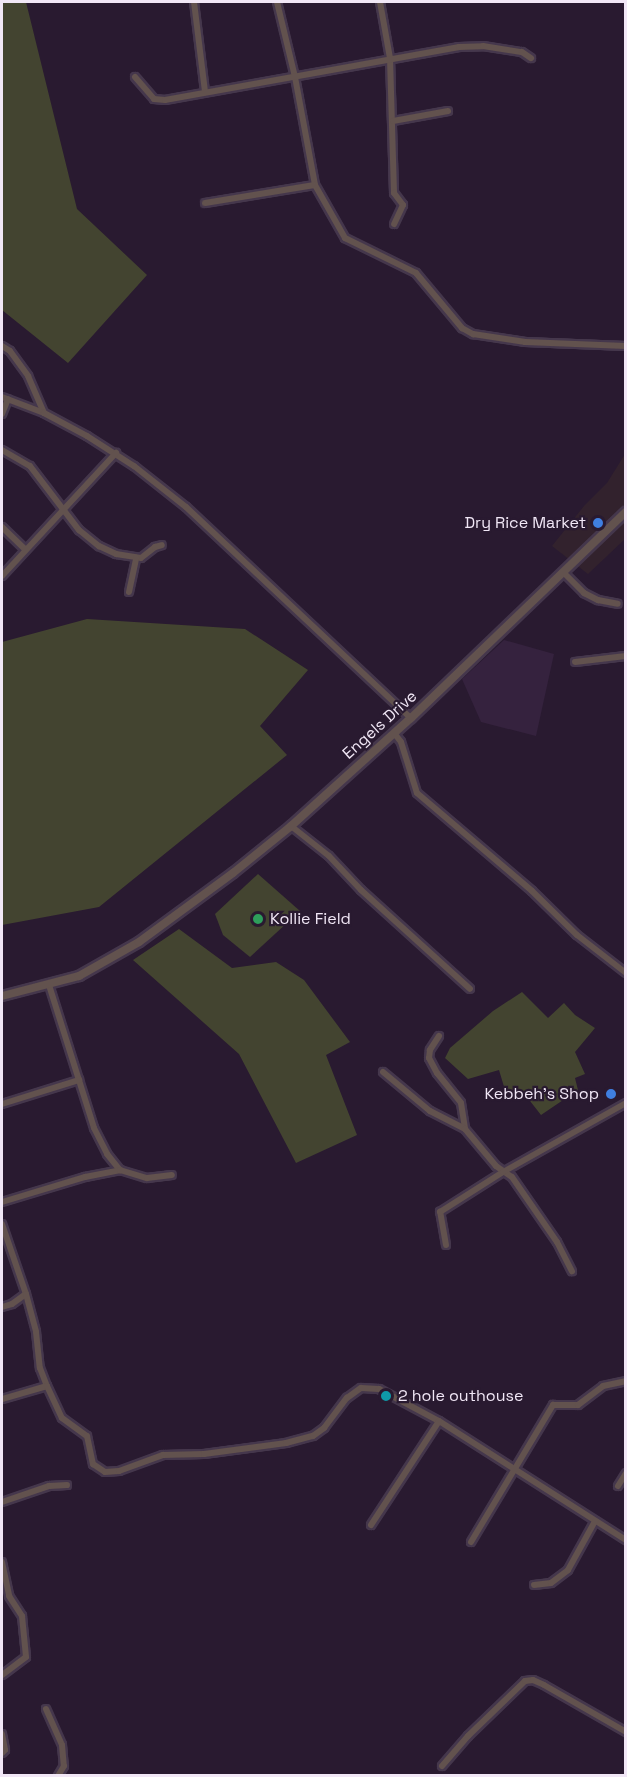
<!DOCTYPE html>
<style>
body{margin:0}
#map{position:relative;width:627px;height:1777px;overflow:hidden;background:#291a30;font-family:"Space Grotesk",sans-serif}
div>[style]{position:absolute}
[style*='--x']{left:calc(var(--x)*1px);top:calc(var(--y)*1px);width:calc(var(--w)*1px);rotate:calc(var(--a)*1deg)}
.commercial>*{inset:0;background:#32222d}
.built>*{inset:0;background:#35223e}
.green>*{inset:0;background:#434430}
.roads{filter:drop-shadow(2px 0 #45374c) drop-shadow(-2px 0 #45374c) drop-shadow(0 2px #45374c) drop-shadow(0 -2px #45374c)}
.minor>*{height:6px;margin:-3px;padding:0 3px;transform-origin:3px;border-radius:3px;background:#62524e}
.tertiary>*{height:8px;margin:-4px;padding:0 4px;transform-origin:4px;border-radius:4px;background:#62524e}
.dots>*{width:16px;height:16px;translate:-50% -50%;box-sizing:border-box;border:3px solid #291a30;border-radius:50%}
span{translate:-50% -50%;white-space:nowrap;text-align:center;line-height:1.15;-webkit-text-stroke:4.5px #291a30;paint-order:stroke}
.poi-label{font-size:16px;color:#f1e7f6}
.right{translate:-100% -50%;text-align:right}
.left{translate:0 -50%;text-align:left}
.street-label{font-size:16px;color:#f1e7f6}
.frame{position:absolute;inset:0;border:3px solid #f1e7f6;pointer-events:none}
</style>
<div id="map">
<div class="commercial">
<i style="clip-path:polygon(625px 454px,625px 539px,588px 574px,552px 546px,584px 506px,607px 483px)"></i>
</div>
<div class="built">
<i style="clip-path:polygon(504px 640px,554px 654px,536px 736px,481px 722px,462px 679px)"></i>
</div>
<div class="green">
<i style="clip-path:polygon(2px 2px,26px 2px,77px 209px,147px 275px,68px 363px,2px 310px)"></i>
<i style="clip-path:polygon(87px 619px,245px 629px,308px 670px,260px 726px,287px 755px,99px 907px,2px 925px,2px 642px)"></i>
<i style="clip-path:polygon(258px 874px,300px 911px,250px 957px,223px 935px,215px 914px)"></i>
<i style="clip-path:polygon(179px 929px,232px 968px,276px 962px,304px 980px,350px 1042px,326px 1055px,357px 1135px,296px 1163px,239px 1054px,133px 960px)"></i>
<i style="clip-path:polygon(522px 992px,548px 1018px,564px 1003px,575px 1015px,595px 1028px,575px 1052px,585px 1074px,575px 1078px,578px 1090px,541px 1115px,523px 1092px,505px 1090px,499px 1070px,468px 1079px,445px 1058px,450px 1048px,493px 1011px)"></i>
</div>
<div class="roads">
<div class="minor">
<i style="--x:194;--y:2;--w:91;--a:83"></i>
<i style="--x:277;--y:2;--w:77;--a:76.5"></i>
<i style="--x:295;--y:77;--w:110;--a:79.5"></i>
<i style="--x:315;--y:185;--w:61;--a:60.5"></i>
<i style="--x:345;--y:238;--w:79;--a:26.2"></i>
<i style="--x:416;--y:273;--w:72;--a:50.1"></i>
<i style="--x:462;--y:328;--w:13;--a:29"></i>
<i style="--x:473;--y:334;--w:53;--a:8.7"></i>
<i style="--x:525;--y:342;--w:101;--a:2.3"></i>
<i style="--x:380;--y:2;--w:57;--a:79.9"></i>
<i style="--x:390;--y:58;--w:135;--a:88.3"></i>
<i style="--x:394;--y:193;--w:15;--a:53"></i>
<i style="--x:403;--y:205;--w:21;--a:115"></i>
<i style="--x:135;--y:77;--w:29;--a:49"></i>
<i style="--x:154;--y:99;--w:11;--a:5"></i>
<i style="--x:165;--y:100;--w:299;--a:-10.2"></i>
<i style="--x:459;--y:47;--w:24;--a:-2"></i>
<i style="--x:483;--y:46;--w:39;--a:9"></i>
<i style="--x:522;--y:52;--w:11;--a:34"></i>
<i style="--x:393;--y:121;--w:56;--a:-10.3"></i>
<i style="--x:205;--y:203;--w:111;--a:-9.3"></i>
<i style="--x:2;--y:346;--w:9;--a:32"></i>
<i style="--x:10;--y:351;--w:31;--a:54"></i>
<i style="--x:28;--y:376;--w:40;--a:66.6"></i>
<i style="--x:2;--y:397;--w:45;--a:20.9"></i>
<i style="--x:44;--y:413;--w:49;--a:28.1"></i>
<i style="--x:87;--y:436;--w:56;--a:32.6"></i>
<i style="--x:134;--y:466;--w:66;--a:38.3"></i>
<i style="--x:186;--y:507;--w:308;--a:43.2"></i>
<i style="--x:2;--y:414;--w:16;--a:-68"></i>
<i style="--x:2;--y:450;--w:32;--a:30"></i>
<i style="--x:30;--y:466;--w:81;--a:52.6"></i>
<i style="--x:79;--y:530;--w:26;--a:39"></i>
<i style="--x:99;--y:546;--w:19;--a:25"></i>
<i style="--x:116;--y:554;--w:25;--a:9"></i>
<i style="--x:141;--y:558;--w:18;--a:-38"></i>
<i style="--x:155;--y:547;--w:7;--a:-16"></i>
<i style="--x:2;--y:527;--w:32;--a:44"></i>
<i style="--x:563;--y:572;--w:30;--a:45"></i>
<i style="--x:584;--y:593;--w:16;--a:27"></i>
<i style="--x:598;--y:600;--w:20;--a:11"></i>
<i style="--x:2;--y:576;--w:168;--a:-47.2"></i>
<i style="--x:129;--y:592;--w:35;--a:-78"></i>
<i style="--x:575;--y:662;--w:51;--a:-6.7"></i>
<i style="--x:394;--y:733;--w:11;--a:52"></i>
<i style="--x:401;--y:742;--w:53;--a:72.6"></i>
<i style="--x:417;--y:793;--w:151;--a:40.4"></i>
<i style="--x:532;--y:891;--w:63;--a:44.4"></i>
<i style="--x:577;--y:935;--w:62;--a:37.8"></i>
<i style="--x:291;--y:826;--w:48;--a:38.3"></i>
<i style="--x:329;--y:856;--w:47;--a:46.7"></i>
<i style="--x:361;--y:890;--w:147;--a:42.2"></i>
<i style="--x:49;--y:985;--w:150;--a:72.5"></i>
<i style="--x:94;--y:1128;--w:29;--a:63"></i>
<i style="--x:107;--y:1154;--w:21;--a:51"></i>
<i style="--x:439;--y:1036;--w:17;--a:123"></i>
<i style="--x:430;--y:1050;--w:8;--a:97"></i>
<i style="--x:429;--y:1058;--w:17;--a:62"></i>
<i style="--x:437;--y:1073;--w:38;--a:51"></i>
<i style="--x:461;--y:1103;--w:26;--a:81"></i>
<i style="--x:383;--y:1072;--w:61;--a:39.7"></i>
<i style="--x:430;--y:1111;--w:39;--a:27"></i>
<i style="--x:465;--y:1129;--w:48;--a:50"></i>
<i style="--x:496;--y:1166;--w:19;--a:35"></i>
<i style="--x:512;--y:1177;--w:79;--a:55.3"></i>
<i style="--x:557;--y:1242;--w:33;--a:63"></i>
<i style="--x:2;--y:1104;--w:81;--a:-17.3"></i>
<i style="--x:2;--y:1202;--w:87;--a:-16.8"></i>
<i style="--x:85;--y:1177;--w:36;--a:-11"></i>
<i style="--x:120;--y:1170;--w:28;--a:17"></i>
<i style="--x:147;--y:1178;--w:25;--a:-7"></i>
<i style="--x:2;--y:1224;--w:74;--a:71.1"></i>
<i style="--x:446;--y:1245;--w:34;--a:-100"></i>
<i style="--x:440;--y:1212;--w:75;--a:-32.4"></i>
<i style="--x:503;--y:1172;--w:141;--a:-29.3"></i>
<i style="--x:2;--y:1307;--w:10;--a:-17"></i>
<i style="--x:12;--y:1304;--w:17;--a:-36"></i>
<i style="--x:26;--y:1294;--w:39;--a:75"></i>
<i style="--x:36;--y:1332;--w:36;--a:84"></i>
<i style="--x:40;--y:1368;--w:19;--a:69"></i>
<i style="--x:47;--y:1386;--w:47;--a:163.9"></i>
<i style="--x:47;--y:1386;--w:35;--a:65"></i>
<i style="--x:62;--y:1418;--w:31;--a:36"></i>
<i style="--x:87;--y:1436;--w:29;--a:78"></i>
<i style="--x:93;--y:1464;--w:14;--a:34"></i>
<i style="--x:105;--y:1472;--w:14;--a:-4"></i>
<i style="--x:119;--y:1471;--w:47;--a:-20"></i>
<i style="--x:163;--y:1455;--w:41;--a:-1.4"></i>
<i style="--x:204;--y:1454;--w:83;--a:-7.6"></i>
<i style="--x:286;--y:1443;--w:28;--a:-15"></i>
<i style="--x:313;--y:1436;--w:14;--a:-36"></i>
<i style="--x:324;--y:1428;--w:38;--a:-53"></i>
<i style="--x:347;--y:1398;--w:17;--a:-36"></i>
<i style="--x:361;--y:1388;--w:18;--a:3"></i>
<i style="--x:379;--y:1389;--w:68;--a:28.1"></i>
<i style="--x:439;--y:1421;--w:222;--a:32.5"></i>
<i style="--x:618;--y:1486;--w:15;--a:-58"></i>
<i style="--x:2;--y:1502;--w:50;--a:-18.8"></i>
<i style="--x:49;--y:1486;--w:18;--a:-3"></i>
<i style="--x:371;--y:1525;--w:124;--a:-56.8"></i>
<i style="--x:471;--y:1542;--w:160;--a:-59.1"></i>
<i style="--x:553;--y:1405;--w:25;--a:0"></i>
<i style="--x:578;--y:1405;--w:31;--a:-37"></i>
<i style="--x:603;--y:1386;--w:24;--a:-12"></i>
<i style="--x:2;--y:1562;--w:35;--a:78"></i>
<i style="--x:9;--y:1596;--w:24;--a:57"></i>
<i style="--x:22;--y:1616;--w:41;--a:84.4"></i>
<i style="--x:26;--y:1657;--w:30;--a:143"></i>
<i style="--x:534;--y:1585;--w:17;--a:-7"></i>
<i style="--x:551;--y:1583;--w:21;--a:-37"></i>
<i style="--x:568;--y:1570;--w:56;--a:-61.1"></i>
<i style="--x:46;--y:1709;--w:39;--a:66"></i>
<i style="--x:62;--y:1745;--w:21;--a:85"></i>
<i style="--x:64;--y:1766;--w:12;--a:121"></i>
<i style="--x:2;--y:1734;--w:16;--a:79"></i>
<i style="--x:5;--y:1750;--w:4;--a:135"></i>
<i style="--x:442;--y:1766;--w:40;--a:-49"></i>
<i style="--x:468;--y:1736;--w:79;--a:-44"></i>
<i style="--x:525;--y:1681;--w:8;--a:-7"></i>
<i style="--x:533;--y:1680;--w:12;--a:24"></i>
<i style="--x:544;--y:1685;--w:95;--a:29.8"></i>
</div>
<div class="tertiary">
<i style="--x:2;--y:996;--w:80;--a:-14.6"></i>
<i style="--x:79;--y:976;--w:69;--a:-29.5"></i>
<i style="--x:139;--y:942;--w:117;--a:-36.3"></i>
<i style="--x:233;--y:873;--w:75;--a:-39"></i>
<i style="--x:291;--y:826;--w:161;--a:-42"></i>
<i style="--x:411;--y:718;--w:298;--a:-43.8"></i>
</div>
</div>
<div class="dots">
<i style="left:598px;top:523px;background:#3f7fe0"></i>
<i style="left:258px;top:919px;background:#2e9e5b"></i>
<i style="left:611px;top:1094px;background:#3f7fe0"></i>
<i style="left:386px;top:1396px;background:#0f9aa8"></i>
</div>
<div class="poi-label">
<span class="right" style="left:586px;top:523px">Dry Rice Market</span>
<span class="left" style="left:270px;top:919px">Kollie Field</span>
<span class="right" style="left:599px;top:1094px">Kebbeh's Shop</span>
<span class="left" style="left:398px;top:1396px">2 hole outhouse</span>
</div>
<div class="street-label">
<span style="left:380px;top:725px;rotate:-42deg">Engels Drive</span>
</div>
<div class="frame"></div>
</div>
